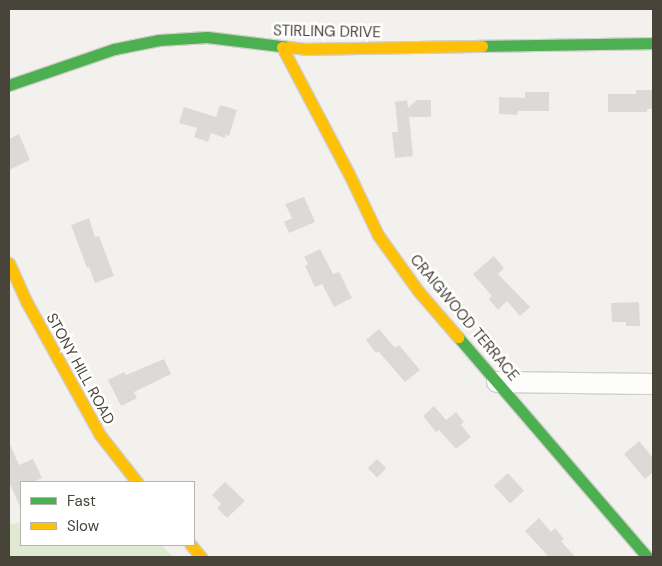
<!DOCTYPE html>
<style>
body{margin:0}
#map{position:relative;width:662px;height:566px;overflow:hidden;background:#f3f1ee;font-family:"DM Sans",sans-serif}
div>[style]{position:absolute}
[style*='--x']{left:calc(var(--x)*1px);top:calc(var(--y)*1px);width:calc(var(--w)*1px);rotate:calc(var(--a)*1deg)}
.green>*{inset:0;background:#dfead1}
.building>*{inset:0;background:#dcdad6;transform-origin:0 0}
.roads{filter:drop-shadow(1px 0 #d1cfcc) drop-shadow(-1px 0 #d1cfcc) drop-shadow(0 1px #d1cfcc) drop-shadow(0 -1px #d1cfcc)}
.street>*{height:20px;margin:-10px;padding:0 10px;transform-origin:10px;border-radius:10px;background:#fdfdfc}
.fast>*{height:11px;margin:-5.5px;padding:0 5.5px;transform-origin:5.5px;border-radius:5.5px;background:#4caf50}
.slow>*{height:11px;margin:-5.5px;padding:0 5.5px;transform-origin:5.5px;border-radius:5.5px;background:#ffc107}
span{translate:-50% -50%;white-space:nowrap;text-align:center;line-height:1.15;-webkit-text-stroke:5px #fff;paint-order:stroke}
.street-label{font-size:15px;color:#49443a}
.frame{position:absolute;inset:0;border:10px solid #49443a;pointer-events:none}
.legend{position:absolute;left:20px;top:481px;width:175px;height:65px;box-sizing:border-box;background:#fff;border:1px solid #b6b4b0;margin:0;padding:6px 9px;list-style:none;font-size:15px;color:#49443a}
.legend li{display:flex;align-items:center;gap:10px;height:25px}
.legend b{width:25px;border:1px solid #b6b4b0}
</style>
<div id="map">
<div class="green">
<i style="clip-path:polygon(21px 523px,21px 545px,162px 545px,173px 557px,9px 557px,9px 524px)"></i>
</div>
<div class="building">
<i style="clip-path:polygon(636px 90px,653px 90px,653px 109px,647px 109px,647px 112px,608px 112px,608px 94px,636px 94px)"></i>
<i style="clip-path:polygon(525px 92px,549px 92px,549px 111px,518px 111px,517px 115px,499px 114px,499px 97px,525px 98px)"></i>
<i style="clip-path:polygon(407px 100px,408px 108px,417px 100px,431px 100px,431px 117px,409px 117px,413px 156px,395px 158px,392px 132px,398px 132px,395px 102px)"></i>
<i style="clip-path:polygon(220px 105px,237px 110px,229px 136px,226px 135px,225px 138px,211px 133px,208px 142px,194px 137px,197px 128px,179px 123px,184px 107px,216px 117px)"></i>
<i style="clip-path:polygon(19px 134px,30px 160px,9px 170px,9px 139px)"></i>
<i style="clip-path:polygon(304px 197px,315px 222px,289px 233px,284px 222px,292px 218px,285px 204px)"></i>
<i style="clip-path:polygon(89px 218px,95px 237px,99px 236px,114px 276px,95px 283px,89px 267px,87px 268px,71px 225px)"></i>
<i style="clip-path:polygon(320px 249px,333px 274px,339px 272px,352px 298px,334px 307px,322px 284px,315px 287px,305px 266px,308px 264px,304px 257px)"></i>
<i style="clip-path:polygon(494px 256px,504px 268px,498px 274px,530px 307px,520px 316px,507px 301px,498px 310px,489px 299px,492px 296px,473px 274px)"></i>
<i style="clip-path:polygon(639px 302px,640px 326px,626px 326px,626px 322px,612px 322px,611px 303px)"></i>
<i style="clip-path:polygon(379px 329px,395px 348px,399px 345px,420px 370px,405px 382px,378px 351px,376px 353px,366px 340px)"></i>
<i style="clip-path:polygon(164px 359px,171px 374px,134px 392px,137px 398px,121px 406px,108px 380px,124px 372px,126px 375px)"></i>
<i style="clip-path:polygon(434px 406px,446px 420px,456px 412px,464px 422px,461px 425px,471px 437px,456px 449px,439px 430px,436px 432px,423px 416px)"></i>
<i style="clip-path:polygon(639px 441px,653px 458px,653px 472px,645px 479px,624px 454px)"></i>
<i style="clip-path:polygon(9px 442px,19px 465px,33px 459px,42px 478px,32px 482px,21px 482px,21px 509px,9px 482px)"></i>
<i style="left:377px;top:459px;width:13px;height:13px;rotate:45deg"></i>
<i style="left:508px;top:473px;width:24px;height:19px;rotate:48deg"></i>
<i style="clip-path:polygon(225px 482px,245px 501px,227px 518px,217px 508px,221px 504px,212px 495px)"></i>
<i style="clip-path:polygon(539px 518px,551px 532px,555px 528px,564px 539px,561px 541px,575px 557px,549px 557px,525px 531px)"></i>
</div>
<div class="roads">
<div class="street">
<i style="--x:497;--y:382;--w:156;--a:0.7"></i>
</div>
<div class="fast">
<i style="--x:482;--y:46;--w:171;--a:-1"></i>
<i style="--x:9;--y:85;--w:111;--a:-18.9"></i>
<i style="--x:114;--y:49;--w:46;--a:-11.3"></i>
<i style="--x:159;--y:40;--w:48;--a:-3.6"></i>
<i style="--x:207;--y:37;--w:82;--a:7"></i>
<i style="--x:458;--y:337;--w:290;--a:49.3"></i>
</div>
<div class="slow">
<i style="--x:282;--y:47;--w:144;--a:62.2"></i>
<i style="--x:349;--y:174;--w:68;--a:64.6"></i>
<i style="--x:378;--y:235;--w:70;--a:54.3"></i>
<i style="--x:419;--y:292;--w:60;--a:49.1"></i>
<i style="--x:288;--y:47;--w:18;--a:6"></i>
<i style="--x:306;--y:49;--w:176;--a:-1"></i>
<i style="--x:9;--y:263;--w:42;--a:65.9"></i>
<i style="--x:26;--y:301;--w:153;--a:61.1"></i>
<i style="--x:100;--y:435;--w:60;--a:51.8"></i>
<i style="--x:191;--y:545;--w:16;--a:50"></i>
</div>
</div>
<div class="street-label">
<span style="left:327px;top:32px;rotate:1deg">STIRLING DRIVE</span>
<span style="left:464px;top:318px;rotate:50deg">CRAIGWOOD TERRACE</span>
<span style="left:80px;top:369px;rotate:61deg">STONY HILL ROAD</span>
</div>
<div class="frame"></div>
<ul class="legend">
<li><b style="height:6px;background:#4caf50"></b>Fast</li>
<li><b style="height:6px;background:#ffc107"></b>Slow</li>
</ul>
</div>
